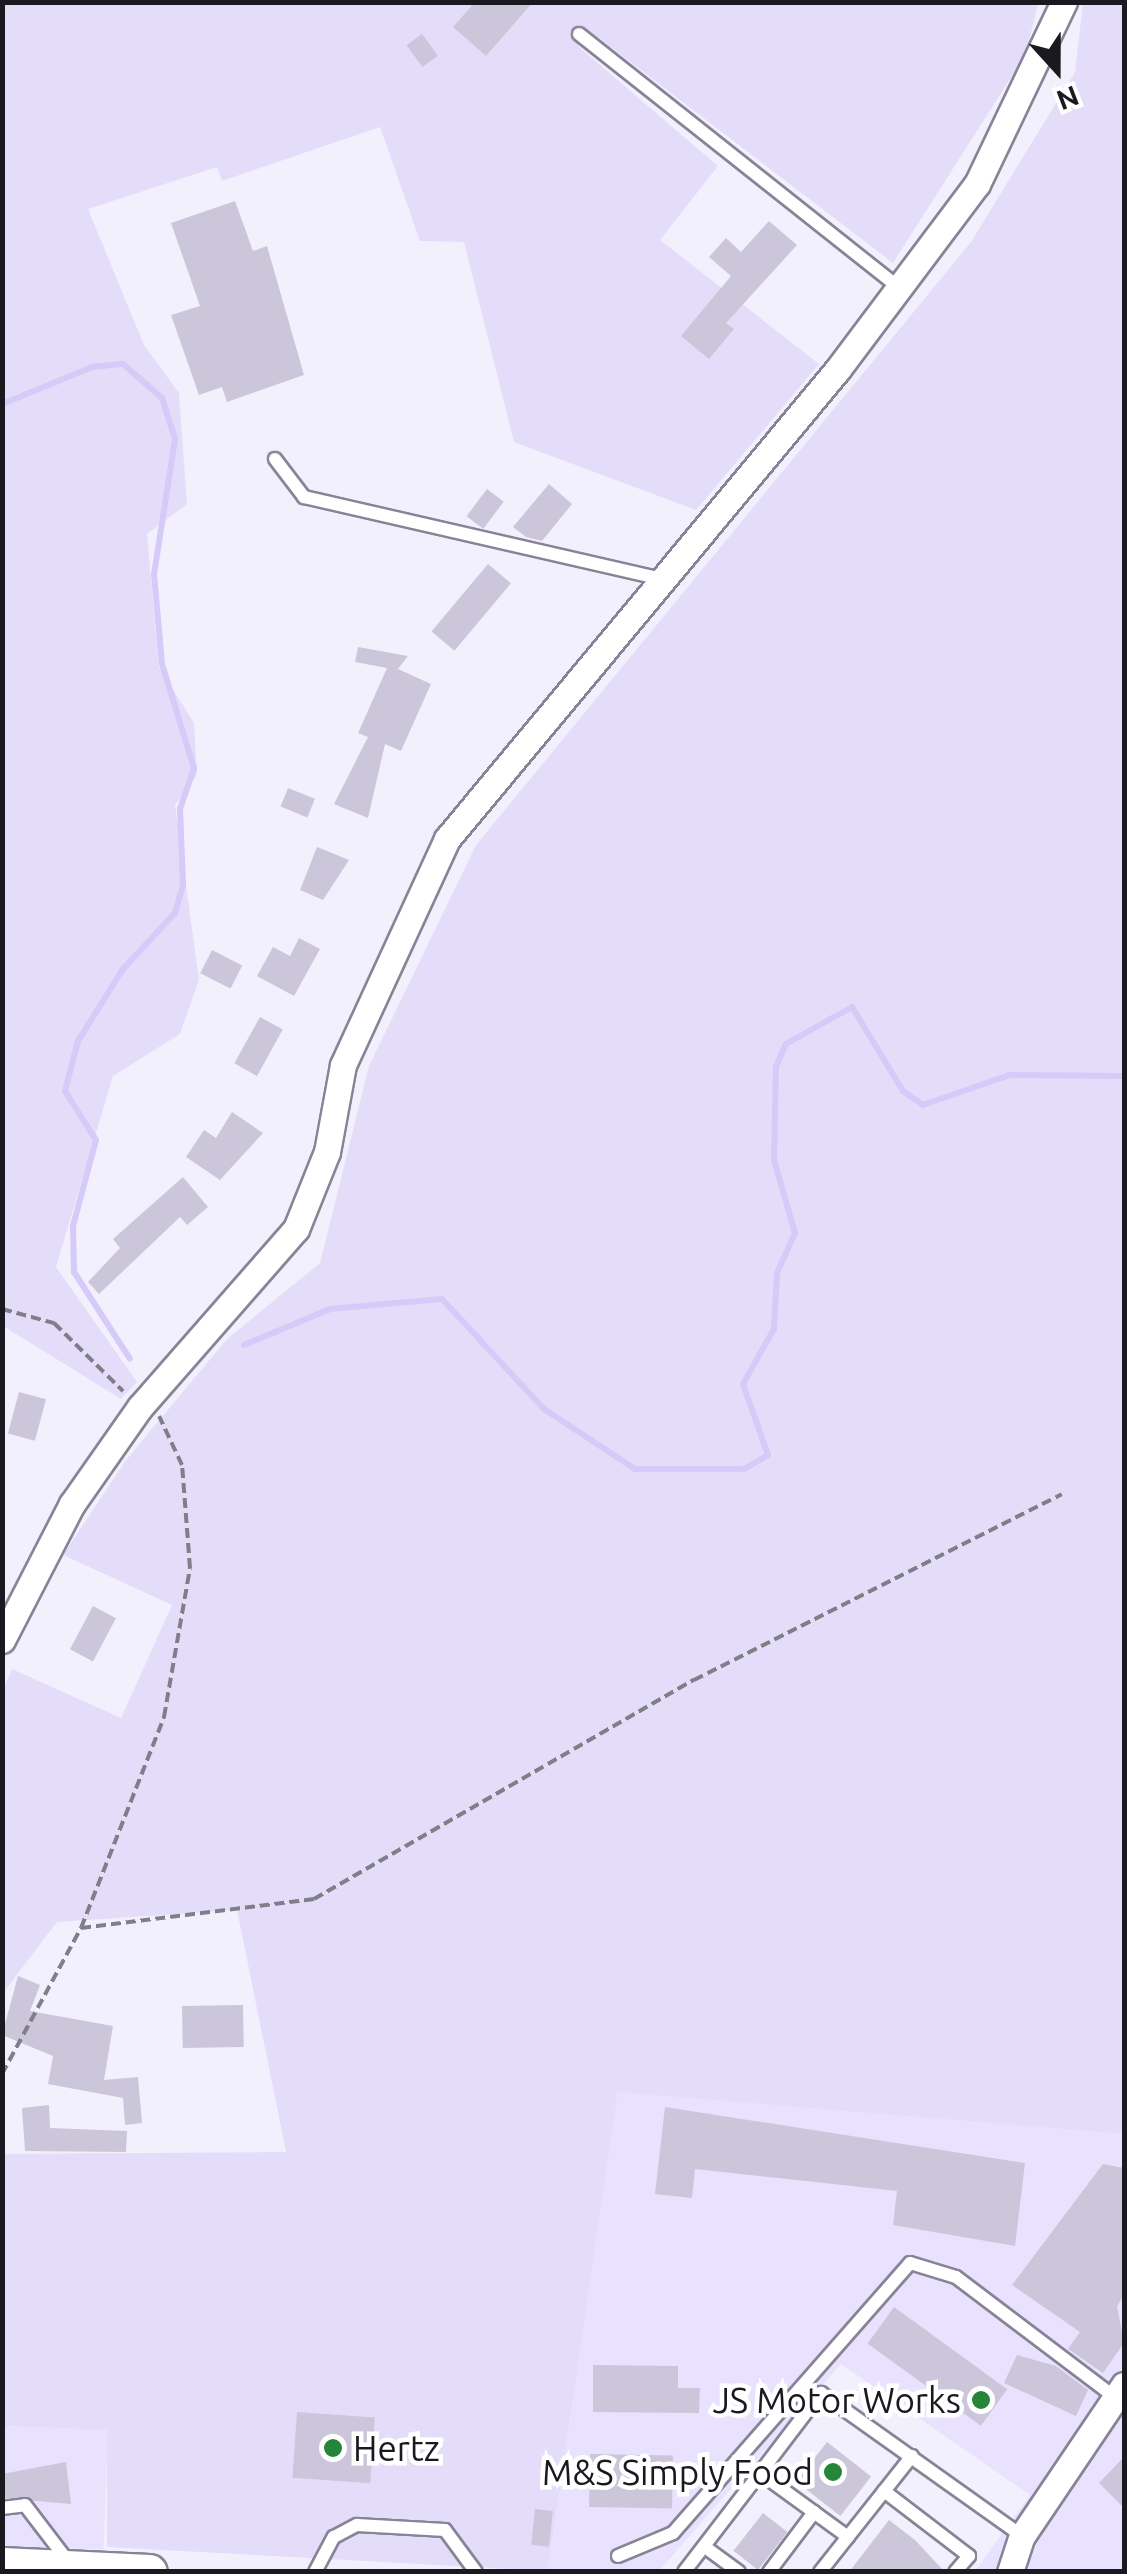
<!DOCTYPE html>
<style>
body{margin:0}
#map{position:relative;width:1127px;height:2574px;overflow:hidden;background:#f3f0fd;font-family:Ubuntu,sans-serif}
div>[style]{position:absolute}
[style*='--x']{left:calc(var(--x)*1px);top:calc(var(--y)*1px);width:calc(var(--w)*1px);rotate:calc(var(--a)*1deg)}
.built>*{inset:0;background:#e9e2fe;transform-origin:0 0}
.green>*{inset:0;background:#e4ddfa}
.stream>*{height:6px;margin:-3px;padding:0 3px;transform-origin:3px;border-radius:3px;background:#d5caf8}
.building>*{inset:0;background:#cbc6da;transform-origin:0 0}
.path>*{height:4px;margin-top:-2px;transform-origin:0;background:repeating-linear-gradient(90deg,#807e88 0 10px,transparent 0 15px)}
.roads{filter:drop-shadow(2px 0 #888396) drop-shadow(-2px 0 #888396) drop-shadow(0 2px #888396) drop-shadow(0 -2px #888396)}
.lane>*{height:12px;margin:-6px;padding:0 6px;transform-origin:6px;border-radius:6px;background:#fff}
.street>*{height:25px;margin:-12.5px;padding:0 12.5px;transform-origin:12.5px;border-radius:12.5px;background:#fff}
.secondary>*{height:35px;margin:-17.5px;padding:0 17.5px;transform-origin:17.5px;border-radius:17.5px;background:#fff}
.dots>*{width:28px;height:28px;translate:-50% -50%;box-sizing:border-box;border:5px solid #fff;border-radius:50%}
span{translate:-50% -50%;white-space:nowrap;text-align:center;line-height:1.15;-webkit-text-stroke:9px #fff;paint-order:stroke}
.poi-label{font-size:35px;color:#1a1920}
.right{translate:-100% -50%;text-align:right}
.left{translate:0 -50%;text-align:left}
.frame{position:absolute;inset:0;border:5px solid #1a1920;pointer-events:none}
.north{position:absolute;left:1007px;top:20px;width:100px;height:100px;-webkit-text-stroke:8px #fff;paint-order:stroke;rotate:159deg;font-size:28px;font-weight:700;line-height:40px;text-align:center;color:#1a1920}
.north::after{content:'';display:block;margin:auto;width:35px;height:45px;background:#1a1920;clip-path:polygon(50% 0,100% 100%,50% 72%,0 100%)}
</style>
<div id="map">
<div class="built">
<i style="clip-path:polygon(618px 2091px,1124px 2134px,1124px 2571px,975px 2571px,1030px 2495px,841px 2364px,659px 2571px,548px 2572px)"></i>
<i style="left:3px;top:2426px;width:105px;height:120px;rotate:2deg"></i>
</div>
<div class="green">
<i style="clip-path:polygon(2px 3px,1038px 3px,1026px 54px,893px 263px,591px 32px,578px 46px,718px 166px,660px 240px,819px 364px,696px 510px,514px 442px,464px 242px,420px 241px,380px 127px,222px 181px,217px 167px,88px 209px,144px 345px,179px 393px,187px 504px,147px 534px,159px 667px,194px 723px,197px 775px,175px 805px,199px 980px,180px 1034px,113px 1076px,56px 1267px,137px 1382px,121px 1399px,3px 1326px)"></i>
<i style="clip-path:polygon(1083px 3px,1124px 3px,1124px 2134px,618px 2092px,548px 2571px,107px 2547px,107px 2430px,3px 2426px,3px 2154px,286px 2152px,237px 1910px,57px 1922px,3px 1993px,3px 1690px,12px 1669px,121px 1718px,172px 1605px,63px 1555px,126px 1460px,227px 1339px,320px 1263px,369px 1066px,476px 845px,971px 242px,1075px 72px)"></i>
</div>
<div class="stream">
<i style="--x:2;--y:404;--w:97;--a:-22.3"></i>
<i style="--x:92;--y:367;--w:31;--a:-6"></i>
<i style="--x:123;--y:364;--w:52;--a:41.1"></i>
<i style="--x:162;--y:398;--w:43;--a:72.4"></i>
<i style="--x:175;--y:439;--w:137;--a:98.8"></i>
<i style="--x:154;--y:574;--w:90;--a:84.9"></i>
<i style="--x:162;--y:664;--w:109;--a:72.9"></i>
<i style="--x:194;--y:768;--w:43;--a:108.9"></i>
<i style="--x:180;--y:809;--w:76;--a:87.7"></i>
<i style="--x:183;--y:885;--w:29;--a:106"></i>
<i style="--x:175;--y:913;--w:76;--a:132.9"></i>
<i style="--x:123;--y:969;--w:85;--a:122"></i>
<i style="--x:78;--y:1041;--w:52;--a:104.6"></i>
<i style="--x:65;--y:1091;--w:58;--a:57.7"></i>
<i style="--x:96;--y:1140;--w:89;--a:105"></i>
<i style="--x:73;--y:1226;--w:46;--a:88.8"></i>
<i style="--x:74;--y:1272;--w:103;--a:57.2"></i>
<i style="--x:244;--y:1345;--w:93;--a:-22.7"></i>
<i style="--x:330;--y:1309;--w:112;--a:-5.1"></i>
<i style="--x:442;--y:1299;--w:150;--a:47.2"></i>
<i style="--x:544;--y:1409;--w:109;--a:33.4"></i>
<i style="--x:635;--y:1469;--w:109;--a:0"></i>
<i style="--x:744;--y:1469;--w:28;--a:-30"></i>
<i style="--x:768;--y:1455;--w:75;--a:-109.4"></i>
<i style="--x:743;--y:1384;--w:63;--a:-60.6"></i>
<i style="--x:774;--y:1329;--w:56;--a:-86.9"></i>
<i style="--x:777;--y:1273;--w:44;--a:-65.8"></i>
<i style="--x:795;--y:1233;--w:76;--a:-106"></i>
<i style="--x:774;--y:1160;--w:93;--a:-88.8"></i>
<i style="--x:776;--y:1067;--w:25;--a:-67"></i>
<i style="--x:786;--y:1044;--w:76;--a:-29.3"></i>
<i style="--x:852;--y:1007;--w:98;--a:58.7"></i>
<i style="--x:903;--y:1091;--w:24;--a:35"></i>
<i style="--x:923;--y:1105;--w:91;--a:-19.2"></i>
<i style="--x:1009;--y:1075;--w:115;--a:0.5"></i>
</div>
<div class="building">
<i style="clip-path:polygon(475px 2px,533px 2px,486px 56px,453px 27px)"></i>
<i style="left:422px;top:34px;width:27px;height:19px;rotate:54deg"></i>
<i style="clip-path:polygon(235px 201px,253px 251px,267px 246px,304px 375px,227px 402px,222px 387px,199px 395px,171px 315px,200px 306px,171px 223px)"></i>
<i style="clip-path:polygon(769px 221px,797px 245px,726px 323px,734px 329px,709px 359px,681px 336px,731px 276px,709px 257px,726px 238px,741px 252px)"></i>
<i style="clip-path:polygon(549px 484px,572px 504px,542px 541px,526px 537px,513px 527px)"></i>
<i style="left:487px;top:489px;width:21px;height:34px;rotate:37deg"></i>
<i style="left:488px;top:564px;width:30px;height:88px;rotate:40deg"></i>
<i style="clip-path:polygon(358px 647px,408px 656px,398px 669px,431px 684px,401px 751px,385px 744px,368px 818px,334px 804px,368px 737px,358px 733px,387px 668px,355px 662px)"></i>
<i style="left:288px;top:788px;width:29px;height:20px;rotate:22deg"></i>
<i style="clip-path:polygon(317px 847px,349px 860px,323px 900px,300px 890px)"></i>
<i style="clip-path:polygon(299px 938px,320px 949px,294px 996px,257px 976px,273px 947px,290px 956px)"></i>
<i style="left:212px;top:950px;width:34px;height:26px;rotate:27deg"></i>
<i style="left:260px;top:1017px;width:26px;height:53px;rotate:29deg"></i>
<i style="clip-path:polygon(232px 1112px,263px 1133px,220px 1180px,186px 1157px,204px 1130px,216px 1138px)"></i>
<i style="clip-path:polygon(183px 1177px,208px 1207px,187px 1225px,180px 1217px,99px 1294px,88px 1282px,120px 1248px,113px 1239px)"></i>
<i style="left:19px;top:1392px;width:28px;height:43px;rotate:15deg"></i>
<i style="left:93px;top:1606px;width:26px;height:49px;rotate:28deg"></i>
<i style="clip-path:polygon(18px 1976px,40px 1985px,30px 2011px,113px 2026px,104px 2080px,138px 2077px,142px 2123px,125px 2125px,123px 2098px,48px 2084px,53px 2056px,2px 2035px)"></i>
<i style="left:243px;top:2005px;width:42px;height:61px;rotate:89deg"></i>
<i style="clip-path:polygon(49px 2105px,50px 2128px,127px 2131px,126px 2152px,25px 2151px,22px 2108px)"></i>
<i style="clip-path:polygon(665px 2107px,1025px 2163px,1015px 2246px,893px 2225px,897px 2191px,695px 2169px,692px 2198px,655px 2194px)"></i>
<i style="clip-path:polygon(1103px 2164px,1124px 2168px,1124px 2295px,1117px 2306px,1124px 2343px,1103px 2373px,1068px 2349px,1080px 2332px,1012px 2285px)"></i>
<i style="left:894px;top:2307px;width:140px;height:45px;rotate:36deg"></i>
<i style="clip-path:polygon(1017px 2355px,1056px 2366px,1088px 2390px,1076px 2416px,1004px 2383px)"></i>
<i style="clip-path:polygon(593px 2365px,678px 2366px,678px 2388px,700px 2388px,699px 2413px,593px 2412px)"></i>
<i style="left:297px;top:2412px;width:78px;height:66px;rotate:4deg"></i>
<i style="left:827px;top:2442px;width:56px;height:50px;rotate:38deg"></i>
<i style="left:590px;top:2454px;width:83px;height:53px;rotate:1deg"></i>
<i style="clip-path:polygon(1124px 2457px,1124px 2508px,1099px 2483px)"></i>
<i style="clip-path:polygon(66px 2462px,71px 2504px,2px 2498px,2px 2474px)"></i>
<i style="left:535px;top:2509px;width:18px;height:36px;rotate:6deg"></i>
<i style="left:763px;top:2513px;width:31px;height:48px;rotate:38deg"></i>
<i style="clip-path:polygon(889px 2520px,915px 2540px,945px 2572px,849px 2572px)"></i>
</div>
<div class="path">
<i style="--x:2;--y:1309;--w:54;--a:15.1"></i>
<i style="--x:54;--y:1323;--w:97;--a:44.6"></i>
<i style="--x:81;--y:1928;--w:235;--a:-7.1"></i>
<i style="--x:314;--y:1899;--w:439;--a:-30"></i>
<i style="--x:694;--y:1680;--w:412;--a:-26.8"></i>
<i style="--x:2;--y:2074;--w:166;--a:-61.6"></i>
<i style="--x:81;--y:1928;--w:227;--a:-68.5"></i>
<i style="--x:164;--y:1717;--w:151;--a:-80.1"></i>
<i style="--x:190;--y:1568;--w:103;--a:-94.4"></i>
<i style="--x:182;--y:1465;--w:54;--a:-115.1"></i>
</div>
<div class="roads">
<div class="lane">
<i style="--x:579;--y:34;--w:407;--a:38.4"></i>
<i style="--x:275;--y:459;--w:48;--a:52.7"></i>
<i style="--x:304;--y:497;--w:364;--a:12.9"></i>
<i style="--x:884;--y:2491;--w:107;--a:37.4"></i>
<i style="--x:969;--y:2556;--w:21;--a:131"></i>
<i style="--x:2;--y:2508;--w:23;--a:-7"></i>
<i style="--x:25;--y:2505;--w:69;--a:52.6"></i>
<i style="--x:848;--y:2537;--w:109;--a:-144"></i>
<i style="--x:760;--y:2473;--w:101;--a:-52.7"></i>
<i style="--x:821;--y:2393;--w:247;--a:35.4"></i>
<i style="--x:705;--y:2547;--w:42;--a:36.3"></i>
<i style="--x:618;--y:2556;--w:60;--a:-22.7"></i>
<i style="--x:673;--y:2533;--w:359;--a:-48.7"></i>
<i style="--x:910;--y:2263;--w:48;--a:16.9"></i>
<i style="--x:956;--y:2277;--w:201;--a:37.1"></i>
<i style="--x:315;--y:2572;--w:40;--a:-62"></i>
<i style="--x:334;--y:2537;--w:26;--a:-28"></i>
<i style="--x:357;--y:2525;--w:88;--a:3.3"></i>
<i style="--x:445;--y:2530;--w:52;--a:53.6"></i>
<i style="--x:684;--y:2572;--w:125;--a:-52.5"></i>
<i style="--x:769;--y:2572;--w:75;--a:-53.1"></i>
<i style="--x:820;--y:2572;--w:148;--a:-51.6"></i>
</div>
<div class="street">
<i style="--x:2;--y:1640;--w:153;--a:-62.8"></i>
<i style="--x:72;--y:1504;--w:118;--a:-55"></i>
<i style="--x:140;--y:1407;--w:237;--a:-48.8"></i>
<i style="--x:296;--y:1229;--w:83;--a:-68.1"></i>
<i style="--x:327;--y:1152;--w:88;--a:-79.6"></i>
<i style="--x:343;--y:1065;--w:249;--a:-65.3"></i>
<i style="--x:447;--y:839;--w:611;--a:-50.24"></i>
<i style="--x:838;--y:369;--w:231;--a:-53.1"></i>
<i style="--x:977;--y:184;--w:202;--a:-64.5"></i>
<i style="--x:1010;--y:2572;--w:38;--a:-72"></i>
<i style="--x:1022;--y:2536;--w:182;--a:-56"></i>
</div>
<div class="secondary">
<i style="--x:2;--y:2565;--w:147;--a:2.7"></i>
</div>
</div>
<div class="dots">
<i style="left:981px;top:2400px;background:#258538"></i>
<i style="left:333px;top:2448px;background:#258538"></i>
<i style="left:833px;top:2472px;background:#258538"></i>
</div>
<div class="poi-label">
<span class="right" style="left:961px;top:2400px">JS Motor Works</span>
<span class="left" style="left:353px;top:2448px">Hertz</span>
<span class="right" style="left:813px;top:2472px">M&amp;S Simply Food</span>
</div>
<div class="frame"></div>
<div class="north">N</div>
</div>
